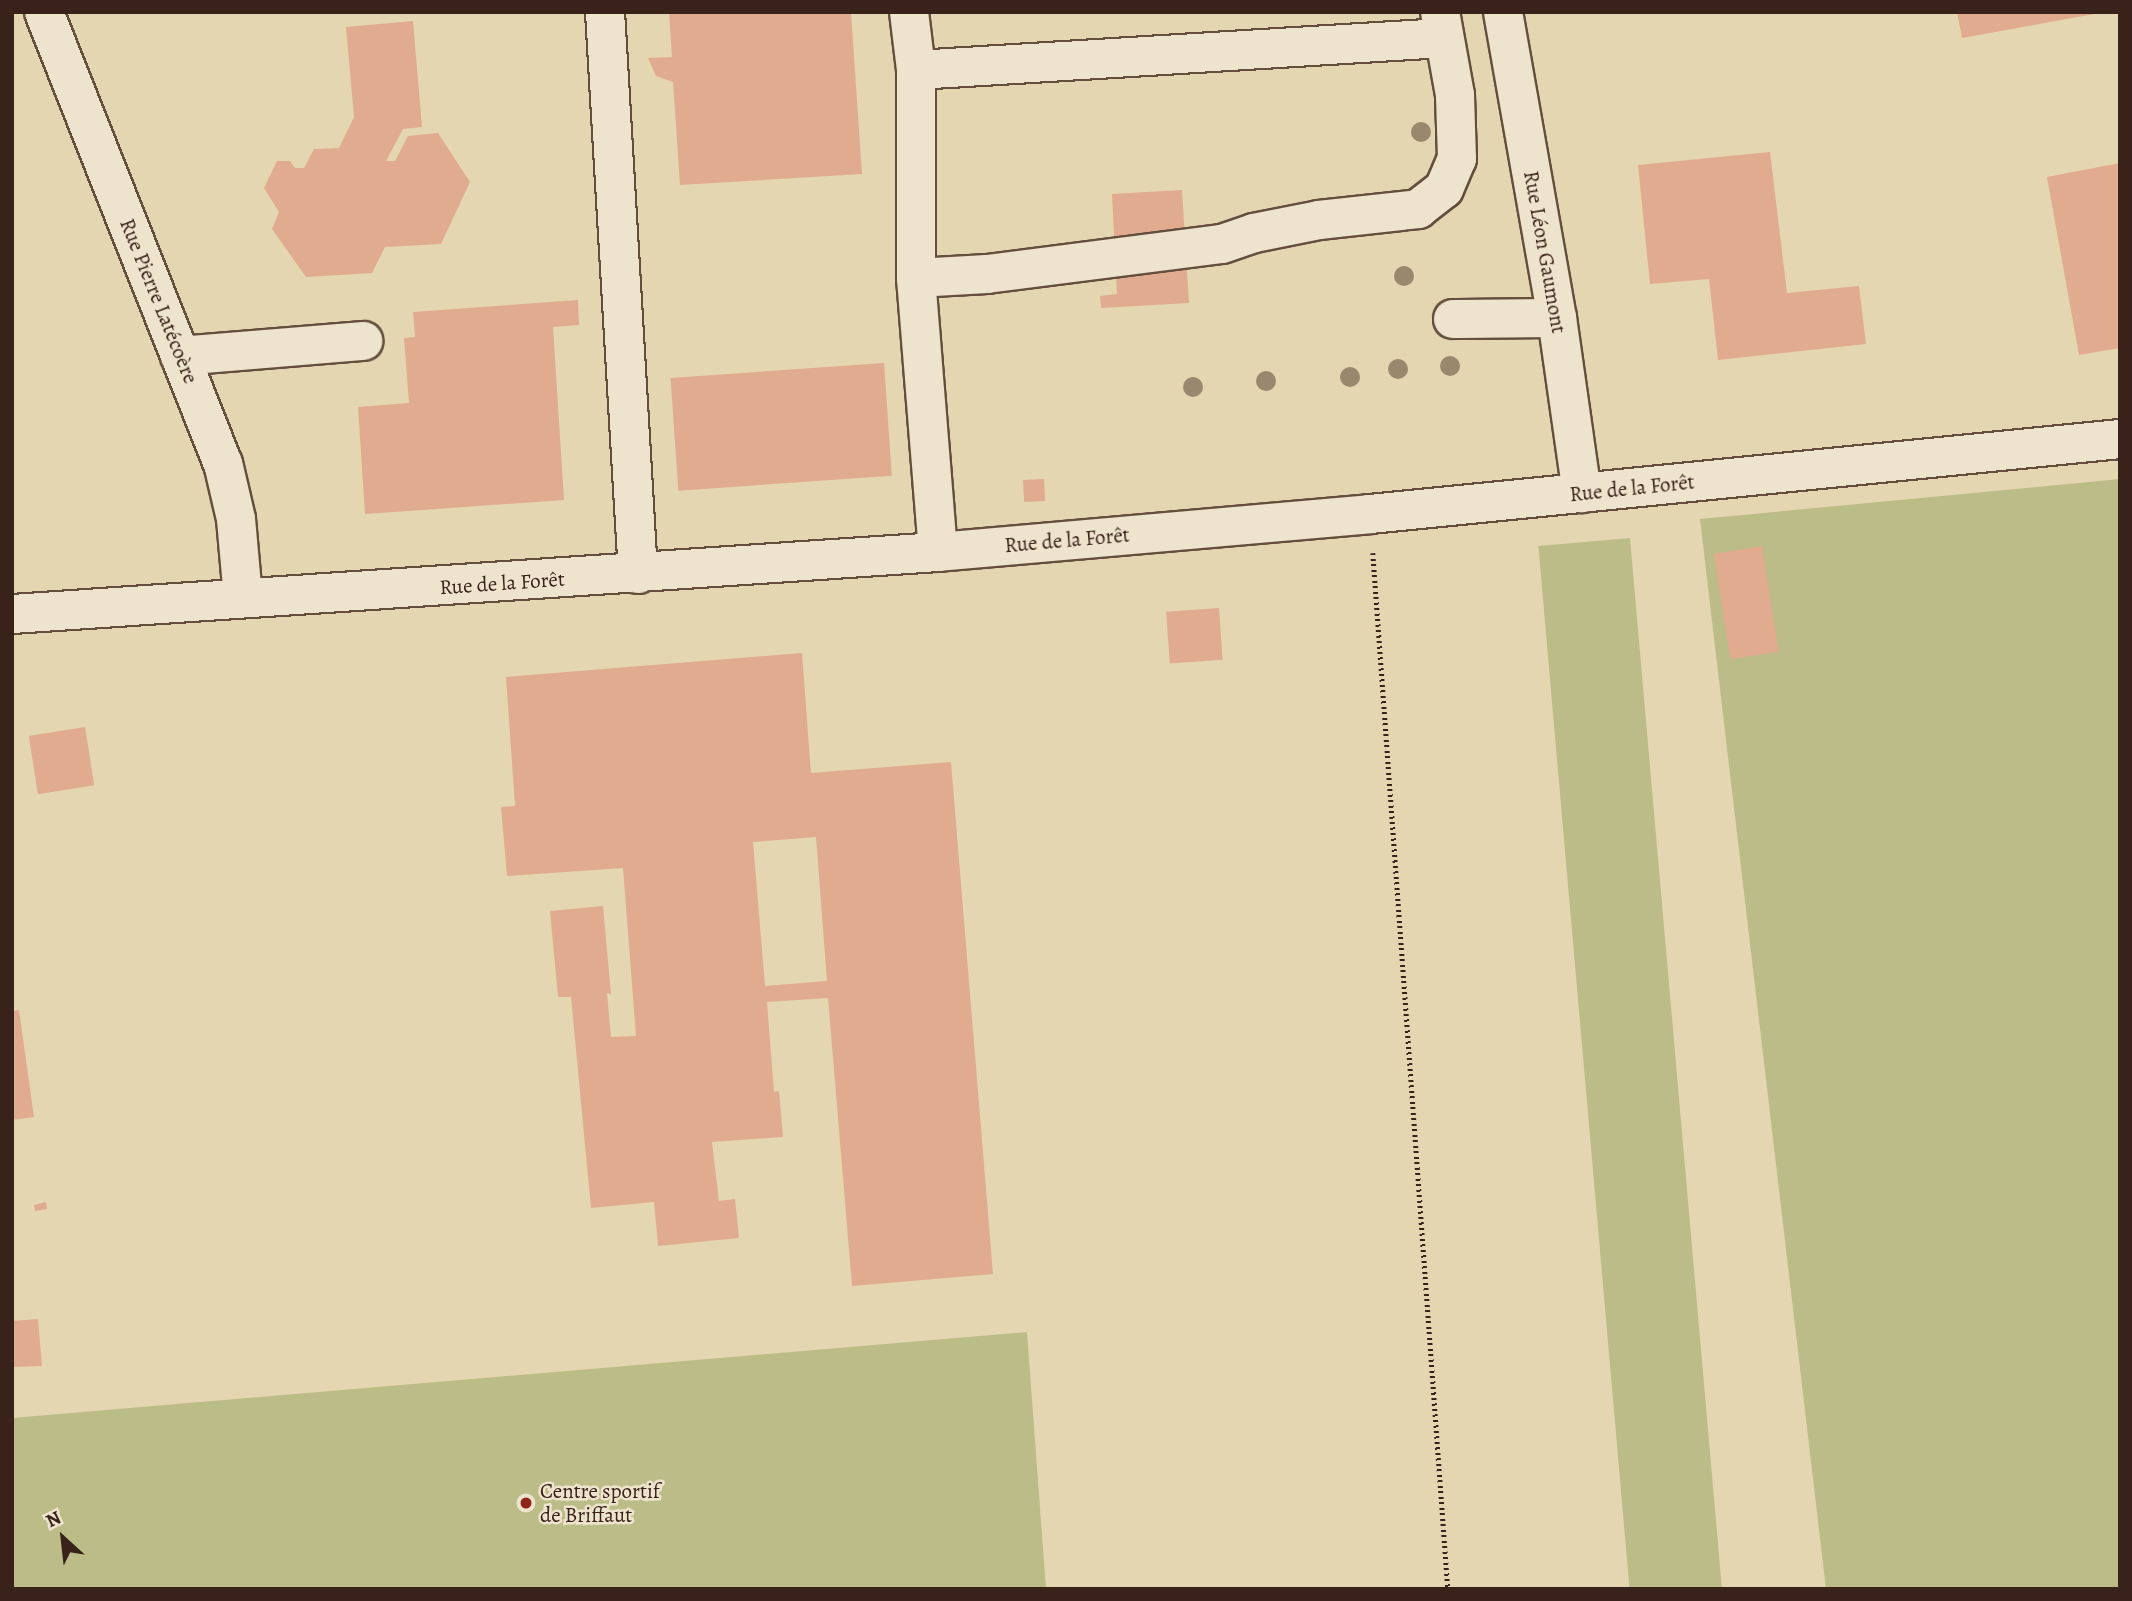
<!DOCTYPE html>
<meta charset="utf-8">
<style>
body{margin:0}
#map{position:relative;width:2132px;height:1601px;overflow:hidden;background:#e5d6b2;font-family:Alegreya,serif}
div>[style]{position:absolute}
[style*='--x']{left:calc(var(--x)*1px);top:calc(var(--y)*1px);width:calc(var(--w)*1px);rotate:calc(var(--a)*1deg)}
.green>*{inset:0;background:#bbbc87;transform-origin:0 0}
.building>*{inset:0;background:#e0ab8e;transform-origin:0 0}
.path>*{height:4.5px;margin-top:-2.25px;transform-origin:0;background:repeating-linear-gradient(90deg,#392219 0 2px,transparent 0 5.5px)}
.roads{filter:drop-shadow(2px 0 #644f3f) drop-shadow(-2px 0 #644f3f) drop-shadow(0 2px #644f3f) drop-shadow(0 -2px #644f3f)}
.minor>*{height:38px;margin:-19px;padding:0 19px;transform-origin:19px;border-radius:19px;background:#eee4cd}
.trees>*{width:20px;height:20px;margin:-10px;border-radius:50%;background:#99886d}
.dots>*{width:19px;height:19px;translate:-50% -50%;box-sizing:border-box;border:4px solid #eee4cd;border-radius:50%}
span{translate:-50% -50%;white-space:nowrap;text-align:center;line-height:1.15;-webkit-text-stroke:5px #eee4cd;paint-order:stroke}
.street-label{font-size:21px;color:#392219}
.poi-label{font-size:21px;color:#392219}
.left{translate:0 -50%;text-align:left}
.frame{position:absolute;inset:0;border:14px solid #392219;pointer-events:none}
.north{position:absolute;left:28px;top:1503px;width:70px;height:70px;-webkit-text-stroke:5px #eee4cd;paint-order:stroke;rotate:333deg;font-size:19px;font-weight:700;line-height:28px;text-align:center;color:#392219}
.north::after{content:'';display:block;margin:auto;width:24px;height:32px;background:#392219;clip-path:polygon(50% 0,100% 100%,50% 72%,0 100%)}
</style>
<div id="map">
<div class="green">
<i style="clip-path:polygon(2120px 479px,2120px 1589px,1826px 1589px,1700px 519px)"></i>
<i style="left:1630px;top:538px;width:1055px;height:92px;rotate:85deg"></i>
<i style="clip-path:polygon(1027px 1332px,1046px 1589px,12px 1589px,12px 1418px)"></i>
</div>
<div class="building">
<i style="clip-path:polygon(669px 12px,851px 12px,862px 174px,680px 185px,673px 82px,656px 76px,648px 58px,672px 57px)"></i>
<i style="clip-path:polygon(1957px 12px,2093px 12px,2094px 14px,1962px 38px)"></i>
<i style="clip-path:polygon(413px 21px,422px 127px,403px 129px,386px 161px,395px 161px,408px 136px,438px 133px,470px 182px,441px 244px,385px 247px,372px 273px,306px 277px,272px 229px,279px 212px,264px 188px,277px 161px,290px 161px,295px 168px,304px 168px,314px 149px,339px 148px,354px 117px,346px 27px)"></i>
<i style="clip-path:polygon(1770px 152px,1787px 293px,1859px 286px,1866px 344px,1718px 360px,1709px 279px,1650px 284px,1638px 165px)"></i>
<i style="clip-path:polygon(2120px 163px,2120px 348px,2079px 355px,2047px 177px)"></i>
<i style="clip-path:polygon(1182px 190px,1189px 303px,1101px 308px,1100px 296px,1117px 294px,1112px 194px)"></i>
<i style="clip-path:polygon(578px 300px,579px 325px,553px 327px,564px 500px,365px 514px,358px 407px,409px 403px,404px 338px,415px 337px,413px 312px)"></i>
<i style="left:884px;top:363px;width:113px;height:214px;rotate:86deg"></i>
<i style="left:1044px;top:479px;width:22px;height:21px;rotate:87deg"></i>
<i style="left:1762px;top:546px;width:107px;height:49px;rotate:81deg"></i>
<i style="left:1219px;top:608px;width:52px;height:53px;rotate:86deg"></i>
<i style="clip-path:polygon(evenodd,802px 653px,811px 773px,951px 762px,993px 1274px,852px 1286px,828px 998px,767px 1002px,774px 1092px,779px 1091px,783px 1137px,712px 1142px,719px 1201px,735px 1199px,739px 1238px,658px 1246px,654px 1202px,591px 1208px,571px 997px,558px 997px,550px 911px,603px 906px,611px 994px,607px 993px,611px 1037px,636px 1036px,623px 868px,507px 876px,501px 807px,515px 806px,506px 677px,802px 653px,816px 837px,827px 981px,765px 986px,753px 842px,816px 837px)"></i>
<i style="left:85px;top:727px;width:59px;height:57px;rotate:81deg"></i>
<i style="clip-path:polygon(19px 1010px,34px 1117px,12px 1120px,12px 1011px)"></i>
<i style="clip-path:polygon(46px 1202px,47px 1209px,35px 1211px,34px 1205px)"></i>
<i style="clip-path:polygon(38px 1319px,42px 1366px,12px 1367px,12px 1321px)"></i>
</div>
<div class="path">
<i style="--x:1373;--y:553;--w:1039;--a:85.86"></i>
</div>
<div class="roads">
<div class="minor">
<i style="--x:44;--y:12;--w:485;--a:68.4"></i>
<i style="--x:223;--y:463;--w:57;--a:76.9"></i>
<i style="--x:236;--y:519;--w:79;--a:84.9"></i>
<i style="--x:605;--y:12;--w:563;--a:86.64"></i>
<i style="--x:909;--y:12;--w:58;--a:83.1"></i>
<i style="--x:916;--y:70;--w:208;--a:90"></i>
<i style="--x:916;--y:278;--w:275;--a:85.4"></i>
<i style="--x:1503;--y:12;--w:311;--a:80"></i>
<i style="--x:1557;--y:318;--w:177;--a:81.9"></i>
<i style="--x:916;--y:70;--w:528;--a:-3.47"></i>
<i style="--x:916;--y:278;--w:71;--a:-3.2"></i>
<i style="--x:987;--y:274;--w:237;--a:-7.3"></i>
<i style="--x:1222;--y:244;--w:34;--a:-19"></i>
<i style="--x:1254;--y:233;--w:66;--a:-11.3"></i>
<i style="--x:1319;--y:220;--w:100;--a:-6.3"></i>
<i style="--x:1418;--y:209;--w:33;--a:-38"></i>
<i style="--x:1444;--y:189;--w:33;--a:-67"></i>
<i style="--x:1457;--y:159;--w:64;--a:-91.8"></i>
<i style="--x:1455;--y:95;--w:84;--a:-100.2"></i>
<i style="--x:1453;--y:319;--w:104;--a:-0.6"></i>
<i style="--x:180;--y:356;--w:184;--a:-4.7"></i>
<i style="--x:12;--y:614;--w:928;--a:-3.83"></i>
<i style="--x:938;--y:552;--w:434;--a:-5"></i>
<i style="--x:1370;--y:514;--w:754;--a:-5.71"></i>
</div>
</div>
<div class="trees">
<i style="left:1421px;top:132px"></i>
<i style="left:1404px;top:276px"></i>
<i style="left:1450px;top:366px"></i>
<i style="left:1398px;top:369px"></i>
<i style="left:1350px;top:377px"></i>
<i style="left:1266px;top:381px"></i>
<i style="left:1193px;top:387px"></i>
</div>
<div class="dots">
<i style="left:526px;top:1503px;background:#8f2418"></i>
</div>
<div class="street-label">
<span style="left:1545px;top:252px;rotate:80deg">Rue Léon Gaumont</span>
<span style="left:159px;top:301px;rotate:68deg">Rue Pierre Latécoère</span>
<span style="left:1632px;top:488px;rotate:-6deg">Rue de la Forêt</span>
<span style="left:1067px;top:540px;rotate:-5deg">Rue de la Forêt</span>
<span style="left:502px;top:583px;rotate:-4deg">Rue de la Forêt</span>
</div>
<div class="poi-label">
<span class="left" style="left:540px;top:1503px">Centre sportif<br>de Briffaut</span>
</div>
<div class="frame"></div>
<div class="north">N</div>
</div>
